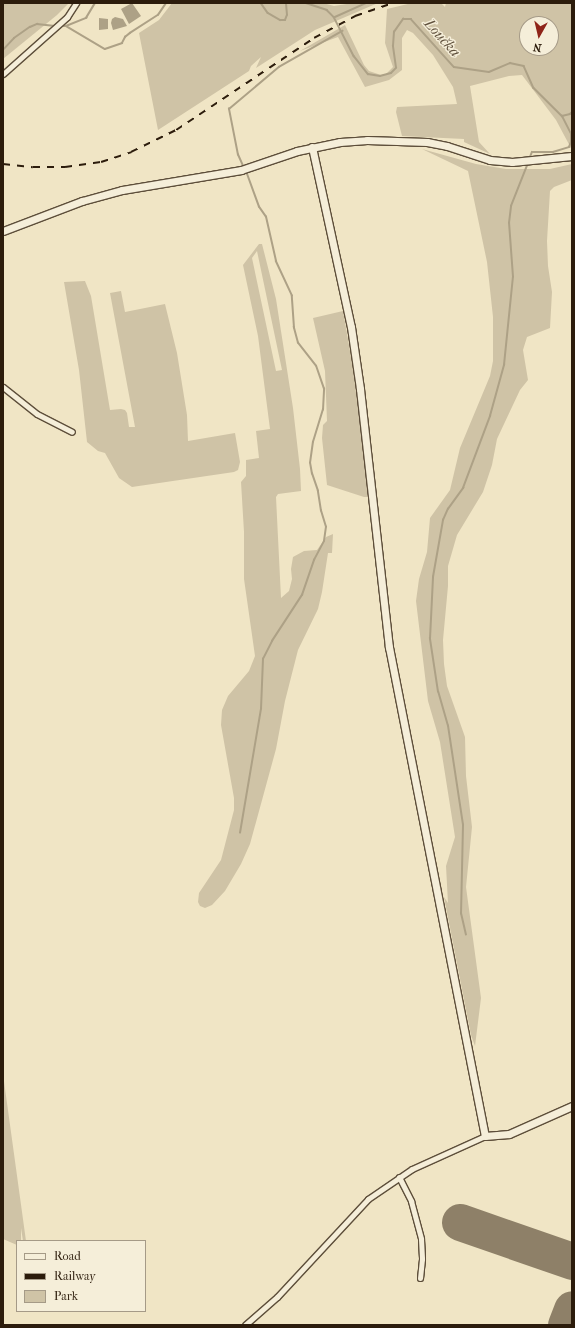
<!DOCTYPE html>
<meta charset="utf-8">
<style>
body{margin:0}
#map{position:relative;width:575px;height:1328px;overflow:hidden;background:#f0e5c5;font-family:"IM FELL French Canon",serif}
div>[style]{position:absolute}
[style*='--x']{left:calc(var(--x)*1px);top:calc(var(--y)*1px);width:calc(var(--w)*1px);rotate:calc(var(--a)*1deg)}
.green>*{inset:0;background:#cfc3a6}
.water>*{inset:0;background:#ada186}
.stream>*{height:1.5px;margin:-0.75px;padding:0 0.75px;transform-origin:0.75px;border-radius:0.75px;background:#ada186}
.runway>*{height:37px;margin:-18.5px;padding:0 18.5px;transform-origin:18.5px;border-radius:18.5px;background:#8e8068}
.roads{filter:drop-shadow(1px 0 #5d4e3a) drop-shadow(-1px 0 #5d4e3a) drop-shadow(0 1px #5d4e3a) drop-shadow(0 -1px #5d4e3a)}
.street>*{height:5px;margin:-2.5px;padding:0 2.5px;transform-origin:2.5px;border-radius:2.5px;background:#f5eed9}
.secondary>*{height:7px;margin:-3.5px;padding:0 3.5px;transform-origin:3.5px;border-radius:3.5px;background:#f5eed9}
.rail>*{height:1.5px;margin-top:-0.75px;transform-origin:0;background:repeating-linear-gradient(90deg,#2c1c0c 0 7px,transparent 0 14px)}
span{translate:-50% -50%;white-space:nowrap;text-align:center;line-height:1.15;-webkit-text-stroke:3px #f5eed9;paint-order:stroke}
.water-label{font-size:15px;color:#60513d;font-style:italic}
.frame{position:absolute;inset:0;border:4px solid #2c1c0c;pointer-events:none}
.legend{position:absolute;left:16px;top:1240px;width:130px;height:72px;box-sizing:border-box;background:#f5eed9;border:1px solid #a59a87;margin:0;padding:5px 7px;list-style:none;font-size:12px;color:#2c1c0c}
.legend li{display:flex;align-items:center;gap:8px;height:20px}
.legend b{width:20px;border:1px solid #a59a87}
.north{position:absolute;left:519px;top:16px;width:40px;height:40px;box-sizing:border-box;background:#f5eed9;border:1px solid #a59a87;border-radius:50%;rotate:188deg;font-size:11px;font-weight:700;line-height:16px;text-align:center;color:#2c1c0c}
.north::after{content:'';display:block;margin:auto;width:14px;height:18px;background:#8f2418;clip-path:polygon(50% 0,100% 100%,50% 72%,0 100%)}
</style>
<div id="map">
<div class="green">
<i style="clip-path:polygon(3px 3px,69px 3px,57px 15px,3px 59px)"></i>
<i style="clip-path:polygon(172px 3px,323px 3px,334px 6px,353px 3px,378px 3px,315px 30px,256px 68px,261px 57px,251px 66px,249px 71px,158px 130px,139px 33px,159px 20px)"></i>
<i style="clip-path:polygon(evenodd,412px 3px,441px 3px,445px 7px,446px 3px,572px 3px,572px 150px,556px 120px,522px 75px,509px 76px,470px 86px,479px 142px,490px 154px,464px 142px,464px 139px,402px 136px,396px 112px,397px 107px,457px 104px,453px 87px,433px 55px,413px 33px,407px 30px,402px 38px,402px 70px,389px 80px,365px 87px,338px 37px,300px 51px,345px 25px,364px 65px,369px 71px,381px 75px,386px 74px,393px 67px,385px 43px,387px 9px,412px 3px,527px 24px,551px 24px,551px 48px,527px 48px,527px 24px)"></i>
<i style="clip-path:polygon(422px 149px,476px 164px,506px 169px,550px 169px,572px 164px,572px 180px,554px 187px,550px 191px,547px 241px,548px 266px,552px 292px,550px 328px,527px 337px,523px 350px,528px 380px,520px 390px,497px 439px,492px 465px,483px 492px,457px 535px,448px 566px,448px 586px,443px 640px,444px 664px,447px 686px,465px 737px,466px 776px,472px 827px,466px 887px,481px 998px,475px 1046px,471px 1035px,444px 897px,448px 903px,446px 866px,455px 837px,440px 742px,428px 701px,416px 601px,419px 579px,427px 552px,430px 518px,450px 490px,460px 448px,490px 376px,493px 361px,493px 317px,487px 262px,468px 171px)"></i>
<i style="clip-path:polygon(evenodd,259px 244px,262px 244px,276px 299px,293px 408px,300px 469px,301px 491px,278px 494px,276px 497px,281px 598px,289px 591px,292px 579px,291px 569px,293px 557px,304px 551px,317px 550px,326px 537px,333px 534px,332px 553px,328px 553px,322px 592px,318px 609px,298px 650px,285px 701px,276px 749px,250px 844px,241px 864px,225px 891px,212px 905px,205px 908px,200px 906px,198px 902px,199px 893px,221px 860px,234px 810px,234px 798px,221px 725px,222px 710px,228px 696px,249px 671px,255px 656px,244px 579px,244px 532px,241px 482px,246px 476px,246px 460px,259px 458px,256px 431px,270px 429px,258px 336px,243px 265px,259px 244px,257px 251px,282px 370px,276px 371px,252px 258px,257px 251px)"></i>
<i style="clip-path:polygon(85px 281px,91px 296px,110px 410px,121px 409px,125px 410px,127px 413px,129px 427px,135px 427px,110px 293px,121px 291px,125px 312px,165px 304px,177px 353px,187px 415px,188px 441px,235px 433px,240px 462px,238px 470px,234px 472px,132px 487px,119px 478px,105px 453px,98px 451px,87px 442px,79px 370px,64px 282px)"></i>
<i style="clip-path:polygon(343px 311px,353px 368px,369px 497px,364px 497px,327px 485px,322px 438px,323px 425px,327px 421px,325px 371px,313px 318px)"></i>
<i style="clip-path:polygon(3px 1074px,26px 1241px,23px 1241px,21px 1228px,21px 1241px,17px 1241px,17px 1245px,3px 1239px)"></i>
</div>
<div class="water">
<i style="clip-path:polygon(132px 3px,141px 16px,129px 24px,121px 9px)"></i>
<i style="clip-path:polygon(115px 17px,123px 19px,127px 26px,113px 30px,111px 23px,112px 19px)"></i>
<i style="clip-path:polygon(99px 18px,108px 19px,108px 29px,99px 30px)"></i>
</div>
<div class="stream">
<i style="--x:261;--y:3;--w:12;--a:55"></i>
<i style="--x:268;--y:13;--w:14;--a:30"></i>
<i style="--x:280;--y:20;--w:5;--a:0"></i>
<i style="--x:285;--y:20;--w:5;--a:-68"></i>
<i style="--x:287;--y:15;--w:12;--a:-95"></i>
<i style="--x:306;--y:3;--w:22;--a:18"></i>
<i style="--x:327;--y:10;--w:10;--a:45"></i>
<i style="--x:334;--y:17;--w:44;--a:62.9"></i>
<i style="--x:354;--y:56;--w:23;--a:52"></i>
<i style="--x:368;--y:74;--w:12;--a:9"></i>
<i style="--x:380;--y:76;--w:11;--a:-15"></i>
<i style="--x:391;--y:73;--w:7;--a:-45"></i>
<i style="--x:396;--y:68;--w:22;--a:-98"></i>
<i style="--x:393;--y:46;--w:14;--a:-86"></i>
<i style="--x:394;--y:32;--w:16;--a:-55"></i>
<i style="--x:403;--y:19;--w:8;--a:0"></i>
<i style="--x:411;--y:19;--w:64;--a:48.1"></i>
<i style="--x:454;--y:67;--w:35;--a:8"></i>
<i style="--x:489;--y:72;--w:23;--a:-23"></i>
<i style="--x:510;--y:63;--w:14;--a:12"></i>
<i style="--x:524;--y:66;--w:24;--a:66"></i>
<i style="--x:534;--y:88;--w:40;--a:45"></i>
<i style="--x:562;--y:116;--w:8;--a:-14"></i>
<i style="--x:570;--y:114;--w:3;--a:-45"></i>
<i style="--x:335;--y:17;--w:34;--a:-24"></i>
<i style="--x:59;--y:26;--w:7;--a:0"></i>
<i style="--x:66;--y:26;--w:22;--a:-22"></i>
<i style="--x:86;--y:18;--w:17;--a:-59"></i>
<i style="--x:66;--y:26;--w:45;--a:30.5"></i>
<i style="--x:105;--y:49;--w:18;--a:-19"></i>
<i style="--x:122;--y:43;--w:7;--a:-63"></i>
<i style="--x:125;--y:37;--w:6;--a:-39"></i>
<i style="--x:130;--y:33;--w:33;--a:-33"></i>
<i style="--x:158;--y:15;--w:14;--a:-56"></i>
<i style="--x:3;--y:50;--w:16;--a:-47"></i>
<i style="--x:14;--y:38;--w:19;--a:-35"></i>
<i style="--x:30;--y:27;--w:8;--a:-23"></i>
<i style="--x:37;--y:24;--w:18;--a:6"></i>
<i style="--x:530;--y:157;--w:5;--a:-68"></i>
<i style="--x:532;--y:152;--w:21;--a:0"></i>
<i style="--x:553;--y:152;--w:17;--a:-17"></i>
<i style="--x:569;--y:147;--w:5;--a:-68"></i>
<i style="--x:571;--y:142;--w:8;--a:-90"></i>
<i style="--x:571;--y:134;--w:20;--a:-117"></i>
<i style="--x:243;--y:166;--w:12;--a:-114"></i>
<i style="--x:238;--y:155;--w:47;--a:-101.1"></i>
<i style="--x:229;--y:109;--w:65;--a:-40"></i>
<i style="--x:279;--y:67;--w:73;--a:-29.7"></i>
<i style="--x:240;--y:833;--w:126;--a:-80.4"></i>
<i style="--x:261;--y:709;--w:50;--a:-87.7"></i>
<i style="--x:263;--y:659;--w:20;--a:-63"></i>
<i style="--x:272;--y:641;--w:55;--a:-56.9"></i>
<i style="--x:302;--y:595;--w:37;--a:-71"></i>
<i style="--x:314;--y:560;--w:21;--a:-62"></i>
<i style="--x:324;--y:541;--w:14;--a:-82"></i>
<i style="--x:326;--y:527;--w:17;--a:-107"></i>
<i style="--x:321;--y:511;--w:20;--a:-99"></i>
<i style="--x:318;--y:491;--w:18;--a:-109"></i>
<i style="--x:312;--y:474;--w:11;--a:-100"></i>
<i style="--x:310;--y:463;--w:21;--a:-82"></i>
<i style="--x:313;--y:442;--w:34;--a:-73"></i>
<i style="--x:323;--y:410;--w:21;--a:-87"></i>
<i style="--x:324;--y:389;--w:24;--a:-109"></i>
<i style="--x:316;--y:366;--w:29;--a:-128"></i>
<i style="--x:298;--y:343;--w:16;--a:-105"></i>
<i style="--x:294;--y:328;--w:32;--a:-94"></i>
<i style="--x:292;--y:296;--w:38;--a:-115"></i>
<i style="--x:276;--y:261;--w:45;--a:-102.8"></i>
<i style="--x:266;--y:217;--w:12;--a:-125"></i>
<i style="--x:259;--y:207;--w:38;--a:-110"></i>
<i style="--x:466;--y:935;--w:22;--a:-103"></i>
<i style="--x:461;--y:914;--w:89;--a:-88.7"></i>
<i style="--x:463;--y:825;--w:100;--a:-98.6"></i>
<i style="--x:448;--y:726;--w:35;--a:-106"></i>
<i style="--x:438;--y:692;--w:54;--a:-98.6"></i>
<i style="--x:430;--y:639;--w:62;--a:-87.2"></i>
<i style="--x:433;--y:577;--w:58;--a:-80"></i>
<i style="--x:443;--y:520;--w:12;--a:-66"></i>
<i style="--x:448;--y:509;--w:26;--a:-54"></i>
<i style="--x:463;--y:488;--w:77;--a:-69.4"></i>
<i style="--x:490;--y:416;--w:53;--a:-74.6"></i>
<i style="--x:504;--y:365;--w:88;--a:-84.2"></i>
<i style="--x:513;--y:277;--w:54;--a:-94.2"></i>
<i style="--x:509;--y:223;--w:17;--a:-83"></i>
<i style="--x:511;--y:206;--w:46;--a:-68.4"></i>
</div>
<div class="runway">
<i style="--x:460;--y:1222;--w:119;--a:19.2"></i>
<i style="--x:566;--y:1325;--w:17;--a:-69"></i>
</div>
<div class="roads">
<div class="street">
<i style="--x:3;--y:74;--w:86;--a:-41.7"></i>
<i style="--x:67;--y:17;--w:17;--a:-57"></i>
<i style="--x:3;--y:387;--w:43;--a:38.5"></i>
<i style="--x:37;--y:414;--w:39;--a:27"></i>
<i style="--x:399;--y:1177;--w:27;--a:63"></i>
<i style="--x:411;--y:1201;--w:39;--a:75"></i>
<i style="--x:421;--y:1239;--w:20;--a:87"></i>
<i style="--x:422;--y:1259;--w:19;--a:96"></i>
<i style="--x:245;--y:1325;--w:43;--a:-41.2"></i>
<i style="--x:277;--y:1297;--w:134;--a:-47.1"></i>
<i style="--x:368;--y:1199;--w:53;--a:-34.3"></i>
<i style="--x:412;--y:1169;--w:80;--a:-24.3"></i>
</div>
<div class="secondary">
<i style="--x:312;--y:147;--w:184;--a:77.8"></i>
<i style="--x:351;--y:327;--w:63;--a:81.7"></i>
<i style="--x:360;--y:389;--w:260;--a:83.6"></i>
<i style="--x:389;--y:647;--w:498;--a:78.9"></i>
<i style="--x:485;--y:1136;--w:24;--a:-5"></i>
<i style="--x:509;--y:1134;--w:69;--a:-24"></i>
<i style="--x:3;--y:231;--w:85;--a:-20.8"></i>
<i style="--x:82;--y:201;--w:41;--a:-15.4"></i>
<i style="--x:122;--y:190;--w:121;--a:-9.5"></i>
<i style="--x:241;--y:170;--w:59;--a:-18.7"></i>
<i style="--x:297;--y:151;--w:44;--a:-11.8"></i>
<i style="--x:340;--y:142;--w:27;--a:-4"></i>
<i style="--x:367;--y:140;--w:60;--a:1.9"></i>
<i style="--x:427;--y:142;--w:20;--a:11"></i>
<i style="--x:447;--y:146;--w:45;--a:18"></i>
<i style="--x:490;--y:160;--w:22;--a:5"></i>
<i style="--x:512;--y:162;--w:60;--a:-5.7"></i>
</div>
</div>
<div class="rail">
<i style="--x:3;--y:164;--w:30;--a:6"></i>
<i style="--x:33;--y:167;--w:32;--a:0"></i>
<i style="--x:65;--y:167;--w:36;--a:-8"></i>
<i style="--x:101;--y:162;--w:32;--a:-18"></i>
<i style="--x:131;--y:152;--w:50;--a:-26.1"></i>
<i style="--x:176;--y:130;--w:166;--a:-33.7"></i>
<i style="--x:314;--y:38;--w:47;--a:-28.2"></i>
<i style="--x:355;--y:16;--w:40;--a:-18.9"></i>
</div>
<div class="water-label">
<span style="left:442px;top:38px;rotate:48deg">Loučka</span>
</div>
<div class="frame"></div>
<ul class="legend">
<li><b style="height:5px;background:#f5eed9"></b>Road</li>
<li><b style="height:5px;background:#2c1c0c"></b>Railway</li>
<li><b style="height:11px;background:#cfc3a6"></b>Park</li>
</ul>
<div class="north">N</div>
</div>
